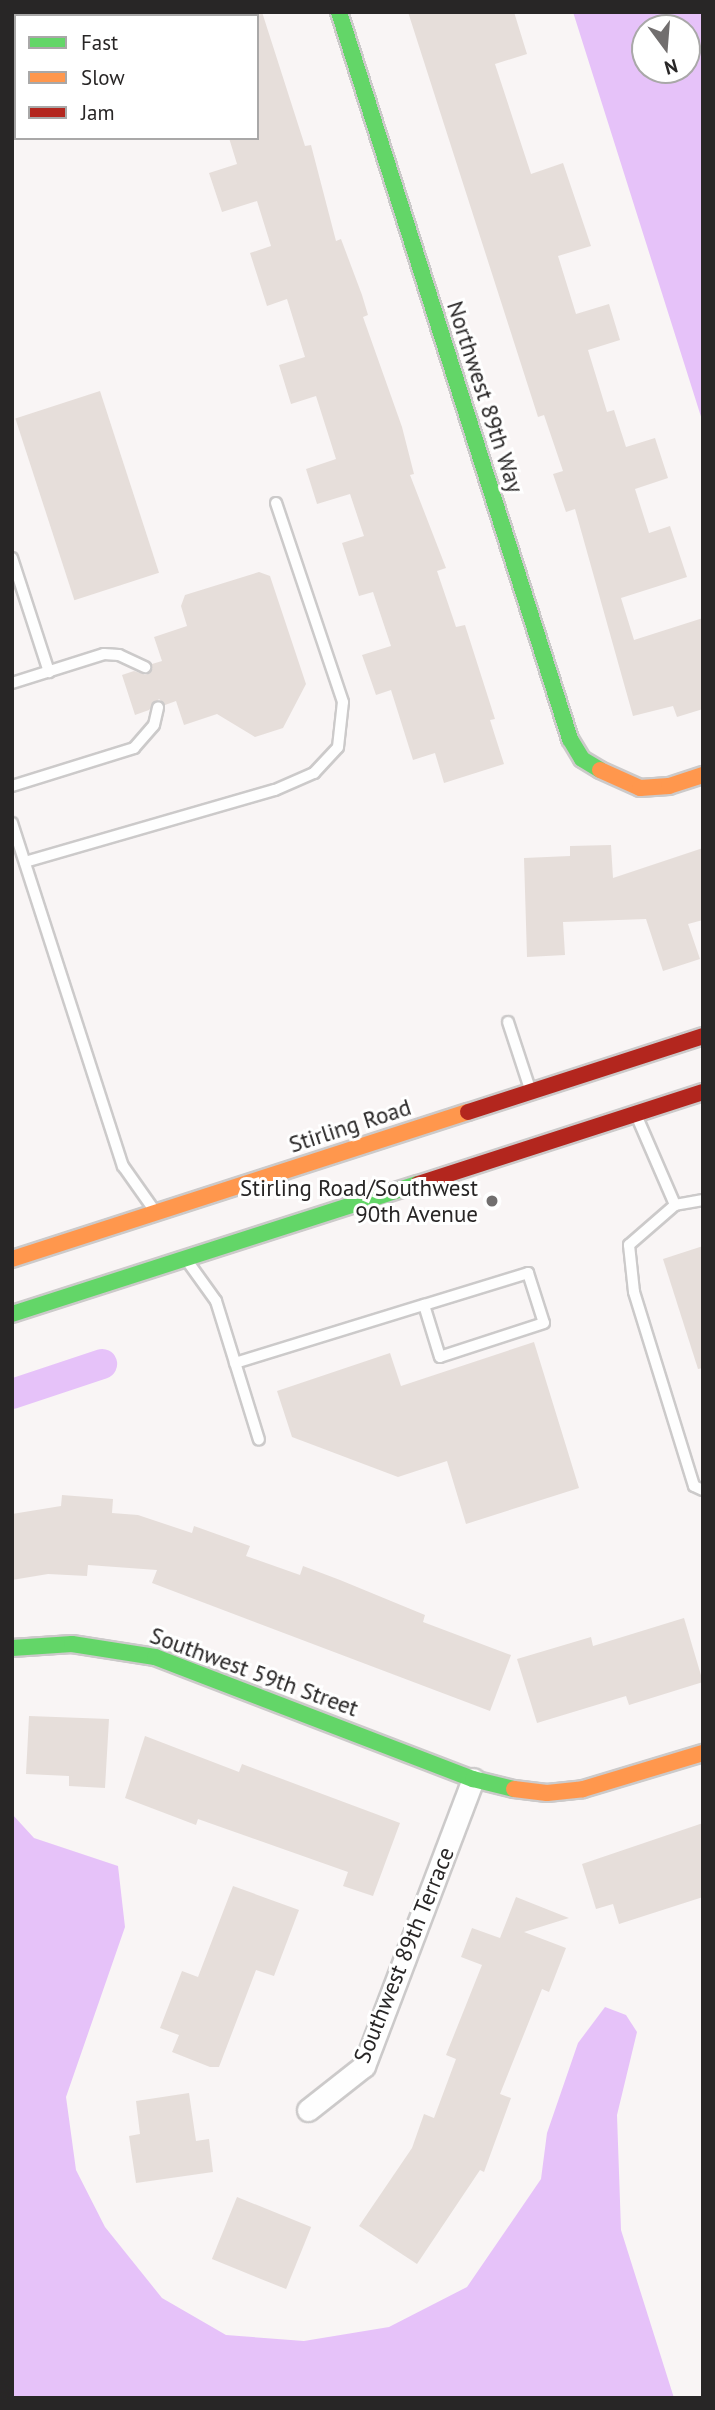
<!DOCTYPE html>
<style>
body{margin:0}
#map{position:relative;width:715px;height:2410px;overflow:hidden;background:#f9f5f5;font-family:"PT Sans",sans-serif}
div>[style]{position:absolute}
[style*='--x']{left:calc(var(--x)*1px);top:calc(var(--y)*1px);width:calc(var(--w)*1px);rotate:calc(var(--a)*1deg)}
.water>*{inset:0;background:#e6c2f9}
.canal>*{height:30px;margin:-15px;padding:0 15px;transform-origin:15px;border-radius:15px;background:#e6c2f9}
.building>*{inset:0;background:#e6deda;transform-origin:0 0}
.roads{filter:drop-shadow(2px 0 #cccaca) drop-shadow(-2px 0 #cccaca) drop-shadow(0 2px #cccaca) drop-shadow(0 -2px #cccaca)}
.lane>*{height:10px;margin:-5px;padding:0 5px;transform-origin:5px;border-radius:5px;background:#fefefe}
.street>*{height:21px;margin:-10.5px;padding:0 10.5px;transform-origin:10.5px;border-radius:10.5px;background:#fefefe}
.fast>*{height:16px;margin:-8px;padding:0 8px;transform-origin:8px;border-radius:8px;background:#63d668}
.slow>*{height:16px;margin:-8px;padding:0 8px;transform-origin:8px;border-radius:8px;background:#ff974d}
.jam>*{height:16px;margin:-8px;padding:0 8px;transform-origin:8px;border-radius:8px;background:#b3261e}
.dots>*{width:19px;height:19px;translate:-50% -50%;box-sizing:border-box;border:4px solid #fff;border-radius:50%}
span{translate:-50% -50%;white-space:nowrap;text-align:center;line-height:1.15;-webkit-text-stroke:6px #fff;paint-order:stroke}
.street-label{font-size:23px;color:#282626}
.poi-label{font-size:23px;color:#282626}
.right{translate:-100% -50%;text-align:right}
.frame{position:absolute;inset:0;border:14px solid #282626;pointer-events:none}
.legend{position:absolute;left:14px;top:14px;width:245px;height:126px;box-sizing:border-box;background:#fff;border:2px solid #a9a8a8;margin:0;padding:9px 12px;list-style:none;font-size:21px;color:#282626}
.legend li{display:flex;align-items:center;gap:14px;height:35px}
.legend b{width:35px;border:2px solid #a9a8a8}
.north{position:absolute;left:631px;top:14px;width:70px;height:70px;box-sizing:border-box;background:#fff;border:2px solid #a9a8a8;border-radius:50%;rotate:164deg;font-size:19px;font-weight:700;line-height:28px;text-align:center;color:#282626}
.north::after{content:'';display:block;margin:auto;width:24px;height:32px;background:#716e6e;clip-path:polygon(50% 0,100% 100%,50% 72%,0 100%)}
</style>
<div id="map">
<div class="water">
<i style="clip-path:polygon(evenodd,573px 12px,703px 12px,703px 423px,573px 12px,645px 28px,687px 28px,687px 70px,645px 70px,645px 28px)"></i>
<i style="clip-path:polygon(12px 1814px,34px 1838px,118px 1866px,125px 1927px,66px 2097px,76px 2170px,105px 2227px,162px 2298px,226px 2335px,304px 2341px,389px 2327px,467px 2287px,541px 2179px,547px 2133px,578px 2043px,605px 2007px,626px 2015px,637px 2032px,617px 2115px,621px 2230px,674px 2398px,12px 2398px)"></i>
</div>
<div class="canal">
<i style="--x:12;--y:1394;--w:95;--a:-18.4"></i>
</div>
<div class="building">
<i style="clip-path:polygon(257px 12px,262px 12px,305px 146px,311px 145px,336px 241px,341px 239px,362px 295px,368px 315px,363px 317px,402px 427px,414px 474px,410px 475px,446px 568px,437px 571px,456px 627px,465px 625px,495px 719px,490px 720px,504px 764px,444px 783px,435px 753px,413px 760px,391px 690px,376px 695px,362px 655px,391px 646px,373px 592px,359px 596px,342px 543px,364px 536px,350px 494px,317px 504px,306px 469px,336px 459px,316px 396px,291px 404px,279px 365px,305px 357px,287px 299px,267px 306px,250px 253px,271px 246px,257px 201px,222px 212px,209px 173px,237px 164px,229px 138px,257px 138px)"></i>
<i style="clip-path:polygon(408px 12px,514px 12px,527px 54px,495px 64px,531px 174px,563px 163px,591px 246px,558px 256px,576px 314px,609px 304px,620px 340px,588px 350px,607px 412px,614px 410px,626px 447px,655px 438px,668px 478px,635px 489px,649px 533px,670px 526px,687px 577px,621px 598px,634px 640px,703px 618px,703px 709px,677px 717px,673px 706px,633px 716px,575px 509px,566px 512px,553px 474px,563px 471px,544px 415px,538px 417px)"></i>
<i style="left:100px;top:391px;width:191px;height:89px;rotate:72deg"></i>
<i style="clip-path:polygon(259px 572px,270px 576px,306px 684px,283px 728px,255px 737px,217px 714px,184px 725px,176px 701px,165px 705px,159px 699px,149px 710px,135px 715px,122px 675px,134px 671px,146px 675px,152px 664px,162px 661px,154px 637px,187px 626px,181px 606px,185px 595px)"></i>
<i style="clip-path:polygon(611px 845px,613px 878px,703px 848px,703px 920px,688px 924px,700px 959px,663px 971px,646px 919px,563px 922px,565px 955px,527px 957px,524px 858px,570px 856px,570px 846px)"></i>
<i style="clip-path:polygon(703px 1246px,703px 1368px,698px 1369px,663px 1259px)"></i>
<i style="clip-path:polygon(534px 1342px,579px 1488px,466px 1524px,447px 1461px,398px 1477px,292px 1437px,277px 1391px,390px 1353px,401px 1386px)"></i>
<i style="clip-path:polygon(62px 1495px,113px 1499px,112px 1513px,138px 1515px,192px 1533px,194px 1526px,250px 1546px,246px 1556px,300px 1575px,303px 1566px,340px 1580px,425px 1615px,423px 1622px,511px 1655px,490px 1711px,152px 1583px,157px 1570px,88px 1565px,87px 1576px,48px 1574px,12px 1580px,12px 1514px,61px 1506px)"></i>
<i style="clip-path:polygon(684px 1618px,703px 1682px,629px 1705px,626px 1696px,537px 1723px,517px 1659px,591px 1637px,593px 1646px)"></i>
<i style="clip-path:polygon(29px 1716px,109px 1719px,105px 1788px,69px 1786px,69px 1776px,26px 1774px)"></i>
<i style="clip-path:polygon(145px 1736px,239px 1772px,242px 1764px,400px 1823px,373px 1896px,343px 1886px,348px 1872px,198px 1819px,196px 1825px,125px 1798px)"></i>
<i style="clip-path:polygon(703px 1823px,703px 1897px,619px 1924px,613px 1904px,596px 1909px,582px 1864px)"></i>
<i style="clip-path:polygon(233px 1886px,299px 1910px,274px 1976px,256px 1970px,219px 2067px,210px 2067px,172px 2052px,179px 2035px,160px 2028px,182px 1971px,198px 1977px)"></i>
<i style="clip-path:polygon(516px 1897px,569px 1918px,524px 1932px,566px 1948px,549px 1992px,542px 1989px,500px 2094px,511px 2098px,484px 2172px,480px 2170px,417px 2264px,359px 2226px,412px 2148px,424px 2114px,434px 2118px,456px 2059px,446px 2055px,482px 1965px,461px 1957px,472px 1928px,500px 1938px)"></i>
<i style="clip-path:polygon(189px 2093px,196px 2141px,209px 2139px,213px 2172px,136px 2183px,129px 2136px,140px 2134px,136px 2101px)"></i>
<i style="left:237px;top:2197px;width:80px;height:67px;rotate:22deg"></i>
</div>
<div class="roads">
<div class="lane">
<i style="--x:12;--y:558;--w:120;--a:72"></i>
<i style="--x:12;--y:683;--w:96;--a:-17.5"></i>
<i style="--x:104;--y:654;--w:15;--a:4"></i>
<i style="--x:119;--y:655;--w:29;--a:25"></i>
<i style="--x:12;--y:786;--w:128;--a:-17.3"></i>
<i style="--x:134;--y:748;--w:30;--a:-49"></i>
<i style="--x:154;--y:725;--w:18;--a:-77"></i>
<i style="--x:12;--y:823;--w:361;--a:72.1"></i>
<i style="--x:123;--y:1166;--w:54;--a:54.8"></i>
<i style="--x:25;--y:862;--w:260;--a:-16.1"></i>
<i style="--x:275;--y:790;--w:43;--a:-23.6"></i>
<i style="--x:314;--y:773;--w:35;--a:-47"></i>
<i style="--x:338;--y:747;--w:45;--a:-83.7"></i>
<i style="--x:343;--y:702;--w:210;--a:-108.6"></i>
<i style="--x:508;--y:1022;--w:71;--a:71.8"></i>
<i style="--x:637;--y:1117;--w:96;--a:66.6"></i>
<i style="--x:703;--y:1200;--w:28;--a:170"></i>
<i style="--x:675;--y:1205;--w:61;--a:139"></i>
<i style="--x:629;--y:1245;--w:47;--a:83.9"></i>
<i style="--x:634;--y:1292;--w:203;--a:72.8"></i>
<i style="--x:694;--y:1486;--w:10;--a:24"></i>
<i style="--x:188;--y:1262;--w:48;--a:54.3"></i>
<i style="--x:216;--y:1301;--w:145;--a:72.8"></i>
<i style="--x:235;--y:1363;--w:198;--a:-17.1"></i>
<i style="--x:424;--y:1305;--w:109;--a:-17.1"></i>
<i style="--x:528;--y:1273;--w:52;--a:72.3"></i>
<i style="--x:544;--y:1323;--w:109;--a:161.9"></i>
<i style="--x:440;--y:1357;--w:54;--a:-107.1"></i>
</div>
<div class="street">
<i style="--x:308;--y:2110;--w:71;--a:-38.2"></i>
<i style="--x:364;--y:2066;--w:307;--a:-69.2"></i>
</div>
<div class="fast">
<i style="--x:339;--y:12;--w:763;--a:72.37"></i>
<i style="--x:570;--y:739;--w:23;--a:59"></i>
<i style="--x:582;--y:759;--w:21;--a:31"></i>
<i style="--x:12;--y:1314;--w:426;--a:-17.8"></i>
<i style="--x:12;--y:1648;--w:60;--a:-3.8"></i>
<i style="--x:72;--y:1644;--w:84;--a:8.9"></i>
<i style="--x:155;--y:1657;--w:341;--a:21"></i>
<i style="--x:473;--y:1779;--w:42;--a:13.7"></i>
</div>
<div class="slow">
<i style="--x:600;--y:770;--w:44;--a:24.2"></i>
<i style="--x:640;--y:788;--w:29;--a:-4"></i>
<i style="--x:669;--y:786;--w:36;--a:-18"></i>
<i style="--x:12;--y:1259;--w:479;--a:-17.9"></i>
<i style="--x:514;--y:1789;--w:33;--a:7"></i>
<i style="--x:547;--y:1793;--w:36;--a:-6"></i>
<i style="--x:583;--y:1789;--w:125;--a:-16.7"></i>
</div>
<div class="jam">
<i style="--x:468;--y:1112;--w:247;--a:-17.9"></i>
<i style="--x:418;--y:1184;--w:299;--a:-17.9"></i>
</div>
</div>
<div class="dots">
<i style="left:492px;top:1201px;background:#716e6e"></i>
</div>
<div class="street-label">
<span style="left:485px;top:397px;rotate:72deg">Northwest 89th Way</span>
<span style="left:350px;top:1126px;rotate:-18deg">Stirling Road</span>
<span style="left:254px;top:1672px;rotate:20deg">Southwest 59th Street</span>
<span style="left:404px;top:1955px;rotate:-68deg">Southwest 89th Terrace</span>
</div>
<div class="poi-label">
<span class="right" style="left:478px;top:1201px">Stirling Road/Southwest<br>90th Avenue</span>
</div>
<div class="frame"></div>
<ul class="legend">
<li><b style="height:9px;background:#63d668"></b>Fast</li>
<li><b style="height:9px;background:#ff974d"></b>Slow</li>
<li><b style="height:9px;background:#b3261e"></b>Jam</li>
</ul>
<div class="north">N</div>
</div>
